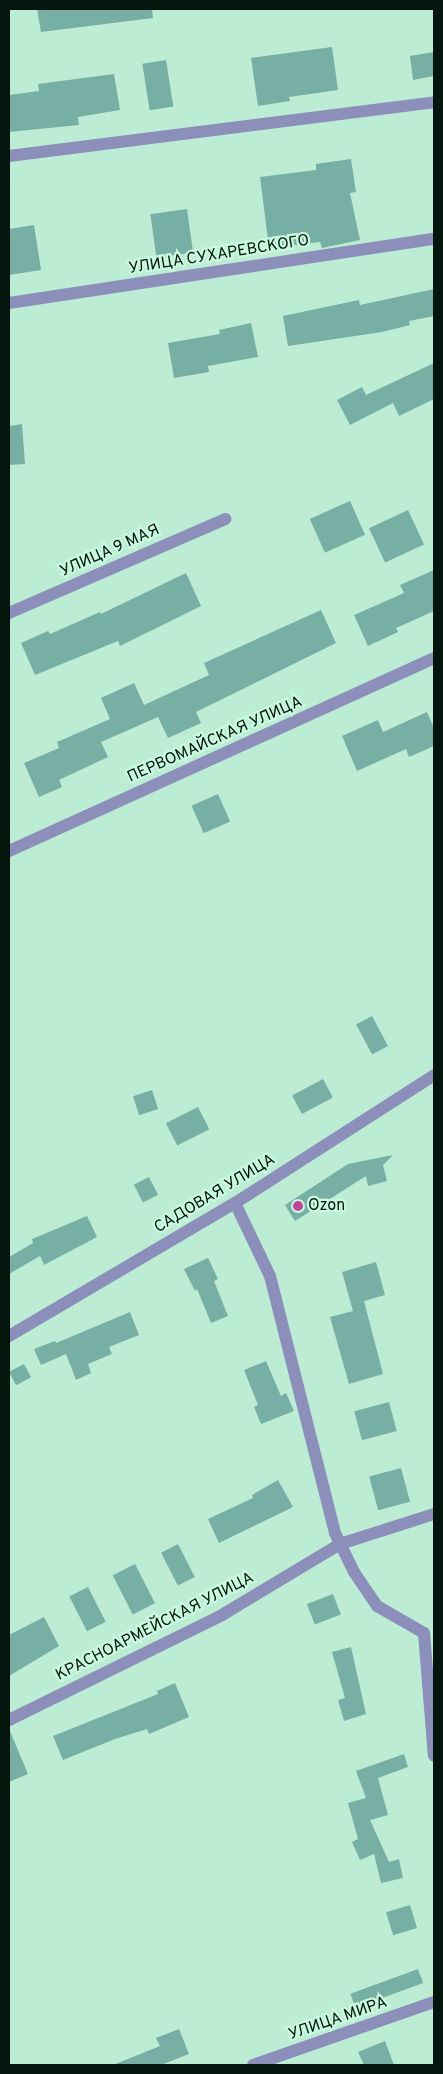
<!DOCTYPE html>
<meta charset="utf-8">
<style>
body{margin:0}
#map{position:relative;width:443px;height:2074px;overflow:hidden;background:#bcecd3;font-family:Overpass,sans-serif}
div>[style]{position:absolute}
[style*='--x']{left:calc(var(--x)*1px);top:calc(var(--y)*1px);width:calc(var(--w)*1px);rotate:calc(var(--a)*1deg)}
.building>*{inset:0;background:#77afa5;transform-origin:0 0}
.minor>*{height:12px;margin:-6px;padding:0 6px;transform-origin:6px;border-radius:6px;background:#8c8fb9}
.dots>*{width:14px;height:14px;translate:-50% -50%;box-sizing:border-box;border:2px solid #c9fae0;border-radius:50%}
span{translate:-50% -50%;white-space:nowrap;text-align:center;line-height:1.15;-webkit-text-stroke:4.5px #c9fae0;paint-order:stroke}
.street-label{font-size:16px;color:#04150d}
.poi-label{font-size:16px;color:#04150d}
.left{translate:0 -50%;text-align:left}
.frame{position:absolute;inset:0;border:10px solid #04150d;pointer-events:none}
</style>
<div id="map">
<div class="building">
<i style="clip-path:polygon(37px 9px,152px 9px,153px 18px,41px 32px)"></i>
<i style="clip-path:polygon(332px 47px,338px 90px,289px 97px,290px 101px,258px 106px,251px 58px)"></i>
<i style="clip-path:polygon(434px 52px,434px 76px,413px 80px,410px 56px)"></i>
<i style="left:166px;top:60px;width:47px;height:24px;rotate:81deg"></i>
<i style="clip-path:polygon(114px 74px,120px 110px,78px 117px,79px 125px,9px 132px,9px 95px,39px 91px,38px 84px)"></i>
<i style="clip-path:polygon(351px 159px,356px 192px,350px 193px,360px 240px,322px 248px,320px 242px,269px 248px,260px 177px,316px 170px,316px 164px)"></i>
<i style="left:187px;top:209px;width:44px;height:37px;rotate:82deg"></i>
<i style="clip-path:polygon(34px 225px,41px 270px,9px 275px,9px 229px)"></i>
<i style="clip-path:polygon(434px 289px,434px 316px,409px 321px,410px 325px,382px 332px,288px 346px,283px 316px,359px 300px,360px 305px)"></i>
<i style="clip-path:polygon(251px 323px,258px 357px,208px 366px,209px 372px,174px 378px,168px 343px,220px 334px,219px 330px)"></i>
<i style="clip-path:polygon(434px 363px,434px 399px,399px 416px,393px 403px,350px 425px,337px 400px,362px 387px,366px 395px)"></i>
<i style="clip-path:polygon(22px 424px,25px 464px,9px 465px,9px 426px)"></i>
<i style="left:350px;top:501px;width:37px;height:44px;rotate:66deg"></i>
<i style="left:408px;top:510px;width:38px;height:43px;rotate:65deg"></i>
<i style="clip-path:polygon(434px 570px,434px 611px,396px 628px,398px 632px,368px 646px,354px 615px,404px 593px,400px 585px)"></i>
<i style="clip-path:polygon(186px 573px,201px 606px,120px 646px,118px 641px,35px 675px,21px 643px,48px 631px,50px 634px,100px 612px,101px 614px)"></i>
<i style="clip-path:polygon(321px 610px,336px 643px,196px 712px,201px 723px,168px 738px,158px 717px,101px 742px,108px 757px,59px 780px,62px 787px,39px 797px,24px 763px,59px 748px,57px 742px,110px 719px,101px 698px,134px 683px,144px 705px,209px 675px,204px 663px)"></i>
<i style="clip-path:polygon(427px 712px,434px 728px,434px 746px,409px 757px,406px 749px,357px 771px,342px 736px,378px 720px,383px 732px)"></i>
<i style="left:218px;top:794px;width:30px;height:29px;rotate:66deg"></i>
<i style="left:372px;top:1016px;width:34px;height:18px;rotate:62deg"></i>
<i style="left:323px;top:1079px;width:21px;height:35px;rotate:62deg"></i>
<i style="left:152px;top:1090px;width:20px;height:20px;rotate:72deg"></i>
<i style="left:198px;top:1107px;width:25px;height:36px;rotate:63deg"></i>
<i style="clip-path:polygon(393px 1155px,383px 1165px,387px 1181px,368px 1186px,366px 1176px,295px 1221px,285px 1205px,348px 1164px)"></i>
<i style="left:149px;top:1177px;width:20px;height:17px;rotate:63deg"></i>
<i style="clip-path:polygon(87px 1216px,97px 1237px,44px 1265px,40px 1256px,9px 1274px,9px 1257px,33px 1243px,32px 1239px)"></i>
<i style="clip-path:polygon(208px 1258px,218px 1279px,214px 1281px,228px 1316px,211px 1323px,197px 1289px,195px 1291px,184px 1269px)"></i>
<i style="clip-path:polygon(376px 1262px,385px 1295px,364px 1301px,383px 1374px,349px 1384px,330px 1317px,353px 1311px,342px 1272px)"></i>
<i style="clip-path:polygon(130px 1312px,139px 1335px,109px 1347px,112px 1354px,88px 1364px,91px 1373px,76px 1380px,66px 1354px,41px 1365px,34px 1349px,55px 1341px,56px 1343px)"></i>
<i style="clip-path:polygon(266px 1361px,281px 1396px,286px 1393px,294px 1411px,261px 1424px,254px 1407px,258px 1405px,244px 1370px)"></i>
<i style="left:24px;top:1364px;width:15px;height:17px;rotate:62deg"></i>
<i style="left:389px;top:1402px;width:30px;height:36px;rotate:75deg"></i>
<i style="left:401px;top:1468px;width:35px;height:33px;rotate:75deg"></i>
<i style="clip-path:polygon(278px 1480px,293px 1507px,219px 1543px,208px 1519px,253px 1498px,252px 1495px)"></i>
<i style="left:178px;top:1544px;width:37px;height:19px;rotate:63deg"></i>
<i style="left:135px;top:1564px;width:44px;height:25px;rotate:63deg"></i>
<i style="left:88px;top:1587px;width:39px;height:21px;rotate:63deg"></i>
<i style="left:333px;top:1594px;width:22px;height:28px;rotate:69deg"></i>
<i style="clip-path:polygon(44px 1617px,59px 1646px,9px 1676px,9px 1635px)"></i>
<i style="clip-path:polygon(351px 1647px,366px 1714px,344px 1721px,338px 1700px,345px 1698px,332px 1652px)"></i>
<i style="clip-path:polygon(175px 1683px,189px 1717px,149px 1734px,147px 1729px,115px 1739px,63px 1760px,53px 1736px,158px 1694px,157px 1691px)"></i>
<i style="clip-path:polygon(9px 1729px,28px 1774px,9px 1782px)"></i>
<i style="clip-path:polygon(404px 1754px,408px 1767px,378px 1778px,388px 1815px,370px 1820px,389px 1862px,399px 1859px,403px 1878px,381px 1883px,374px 1854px,360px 1860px,352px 1842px,358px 1839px,348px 1803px,366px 1798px,356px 1771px)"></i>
<i style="left:410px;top:1905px;width:24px;height:25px;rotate:73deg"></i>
<i style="left:418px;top:1969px;width:15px;height:72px;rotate:70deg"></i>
<i style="clip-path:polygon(179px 2029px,189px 2054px,161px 2065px,113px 2065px,160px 2046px,156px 2038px)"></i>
<i style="clip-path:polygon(385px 2041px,394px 2065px,364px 2065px,358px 2052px)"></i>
</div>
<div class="minor">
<i style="--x:9;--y:156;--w:428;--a:-7.2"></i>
<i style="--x:9;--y:303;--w:430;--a:-8.6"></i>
<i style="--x:9;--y:613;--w:236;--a:-23.5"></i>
<i style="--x:9;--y:851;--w:467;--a:-24.4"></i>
<i style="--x:235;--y:1203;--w:81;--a:64.4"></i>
<i style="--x:270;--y:1276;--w:265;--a:75.8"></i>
<i style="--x:335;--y:1533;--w:43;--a:64"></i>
<i style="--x:354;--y:1572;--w:41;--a:55.9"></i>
<i style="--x:377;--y:1606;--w:54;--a:29.9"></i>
<i style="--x:424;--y:1633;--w:123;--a:85.4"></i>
<i style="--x:9;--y:1336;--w:262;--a:-30.5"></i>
<i style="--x:235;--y:1203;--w:237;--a:-32.7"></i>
<i style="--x:9;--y:1720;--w:237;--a:-26.2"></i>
<i style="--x:222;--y:1615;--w:138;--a:-31"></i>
<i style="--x:340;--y:1544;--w:99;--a:-17.7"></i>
<i style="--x:253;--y:2065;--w:192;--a:-19.2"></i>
</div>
<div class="dots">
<i style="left:298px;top:1206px;background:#bf4699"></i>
</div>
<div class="street-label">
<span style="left:219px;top:255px;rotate:-9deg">УЛИЦА СУХАРЕВСКОГО</span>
<span style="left:110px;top:551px;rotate:-24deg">УЛИЦА 9 МАЯ</span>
<span style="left:215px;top:740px;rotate:-24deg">ПЕРВОМАЙСКАЯ УЛИЦА</span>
<span style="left:215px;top:1194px;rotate:-31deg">САДОВАЯ УЛИЦА</span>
<span style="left:155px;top:1627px;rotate:-27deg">КРАСНОАРМЕЙСКАЯ УЛИЦА</span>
<span style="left:338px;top:2019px;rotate:-19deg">УЛИЦА МИРА</span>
</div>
<div class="poi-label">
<span class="left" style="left:308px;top:1206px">Ozon</span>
</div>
<div class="frame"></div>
</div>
